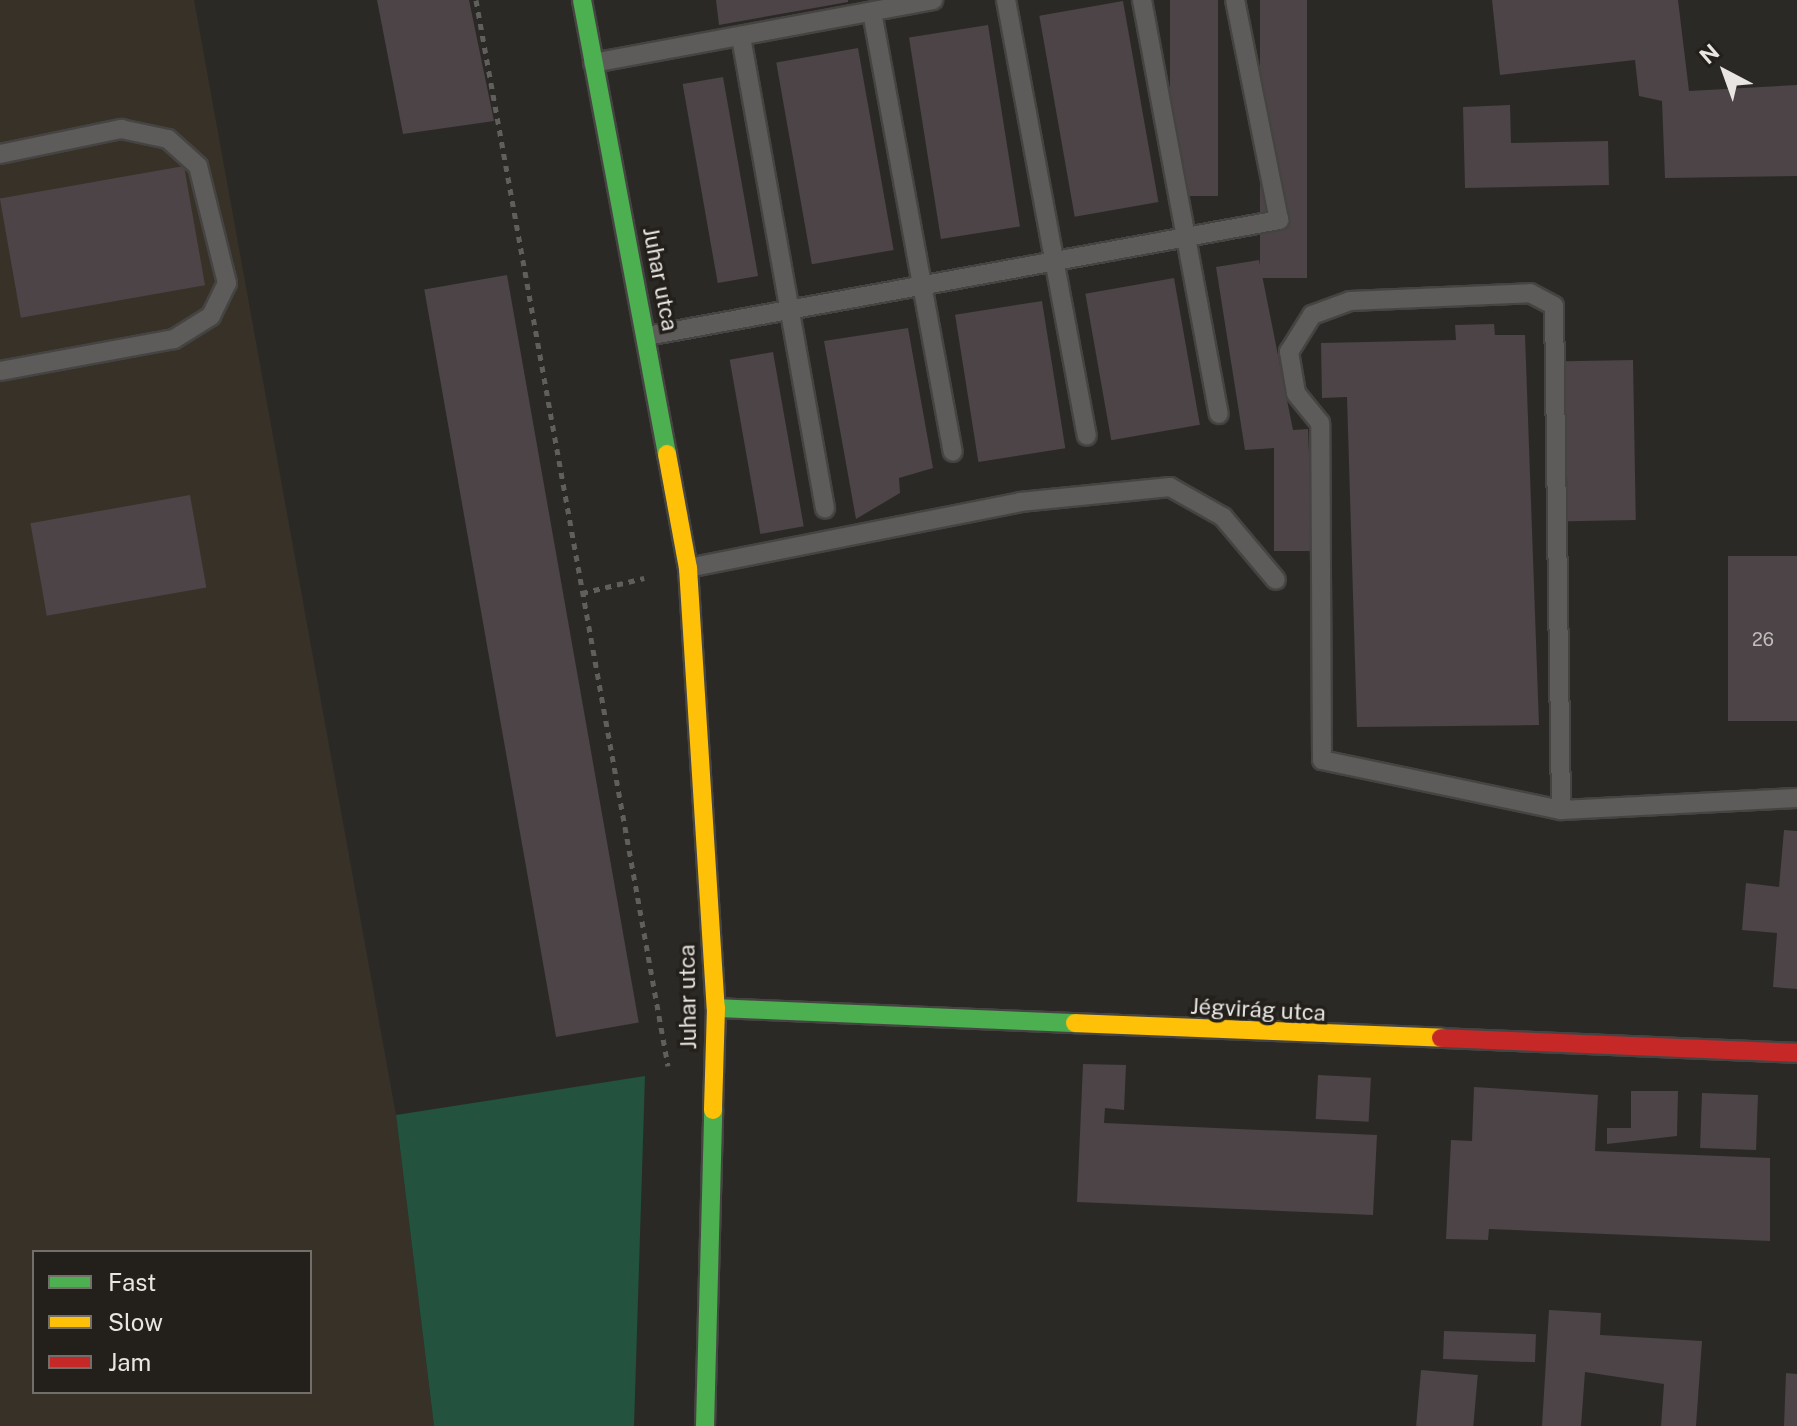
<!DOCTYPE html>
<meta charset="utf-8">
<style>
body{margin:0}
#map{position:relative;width:1797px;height:1426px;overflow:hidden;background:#2b2926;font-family:"Public Sans",sans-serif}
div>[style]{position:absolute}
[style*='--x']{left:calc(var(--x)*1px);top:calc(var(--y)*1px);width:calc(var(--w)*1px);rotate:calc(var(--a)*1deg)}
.built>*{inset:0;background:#373128}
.green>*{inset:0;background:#23523e}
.building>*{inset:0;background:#4c4447;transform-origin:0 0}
.path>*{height:5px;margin-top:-2.5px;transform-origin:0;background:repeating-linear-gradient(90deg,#615f5d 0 6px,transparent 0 12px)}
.roads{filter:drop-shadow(2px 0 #464442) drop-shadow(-2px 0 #464442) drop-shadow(0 2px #464442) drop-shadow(0 -2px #464442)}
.lane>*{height:18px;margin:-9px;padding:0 9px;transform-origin:9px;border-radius:9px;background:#5d5c5a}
.fast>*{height:18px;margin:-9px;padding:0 9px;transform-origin:9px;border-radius:9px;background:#4caf50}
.slow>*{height:18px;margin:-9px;padding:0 9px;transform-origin:9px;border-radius:9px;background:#ffc107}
.jam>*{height:18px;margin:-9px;padding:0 9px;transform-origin:9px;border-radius:9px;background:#c62828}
span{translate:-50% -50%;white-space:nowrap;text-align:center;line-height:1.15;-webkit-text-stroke:7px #23201b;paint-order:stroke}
.number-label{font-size:18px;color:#c1bdbb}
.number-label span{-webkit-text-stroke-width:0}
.street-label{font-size:22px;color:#e8e5e2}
.legend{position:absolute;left:32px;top:1250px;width:280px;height:144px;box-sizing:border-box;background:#23201b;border:2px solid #726f6b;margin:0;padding:10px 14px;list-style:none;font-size:24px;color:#e8e5e2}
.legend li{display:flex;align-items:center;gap:16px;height:40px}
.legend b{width:40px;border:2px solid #726f6b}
.north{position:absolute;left:1685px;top:32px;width:80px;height:80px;-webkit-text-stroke:6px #23201b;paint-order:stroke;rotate:319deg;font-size:22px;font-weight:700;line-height:32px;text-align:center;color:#e8e5e2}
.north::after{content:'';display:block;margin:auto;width:28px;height:36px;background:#e8e5e2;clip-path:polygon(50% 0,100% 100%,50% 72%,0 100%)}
</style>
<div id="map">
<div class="built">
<i style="clip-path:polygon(evenodd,0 0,194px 0,396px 1115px,434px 1426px,0 1426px,0 0,34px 1252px,310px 1252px,310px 1392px,34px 1392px,34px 1252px)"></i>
</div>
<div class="green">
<i style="clip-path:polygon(645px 1076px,634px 1426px,434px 1426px,396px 1115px)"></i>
</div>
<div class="building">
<i style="clip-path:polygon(377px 0,469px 0,494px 121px,403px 134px)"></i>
<i style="clip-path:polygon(716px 0,848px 0,848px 2px,719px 25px)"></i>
<i style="left:1170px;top:0;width:48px;height:196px"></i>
<i style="left:1260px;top:0;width:47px;height:278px"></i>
<i style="clip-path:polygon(1492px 0,1678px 0,1689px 91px,1797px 85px,1797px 176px,1665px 178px,1662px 101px,1639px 96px,1635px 60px,1500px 75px)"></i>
<i style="left:1123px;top:1px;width:204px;height:85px;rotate:80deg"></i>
<i style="left:988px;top:25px;width:204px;height:80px;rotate:81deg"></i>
<i style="left:858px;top:48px;width:205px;height:83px;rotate:80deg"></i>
<i style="left:723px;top:77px;width:202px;height:41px;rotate:80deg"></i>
<i style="clip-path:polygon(1510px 105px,1511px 143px,1608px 141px,1609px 185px,1465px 188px,1463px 107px)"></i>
<i style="left:184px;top:166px;width:121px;height:187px;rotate:80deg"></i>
<i style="clip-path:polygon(1259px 260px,1293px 430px,1308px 429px,1313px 551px,1274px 551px,1274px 448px,1245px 450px,1216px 267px)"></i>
<i style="left:507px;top:275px;width:759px;height:84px;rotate:80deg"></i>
<i style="left:1174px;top:278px;width:149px;height:90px;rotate:80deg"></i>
<i style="left:1042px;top:301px;width:149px;height:88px;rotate:81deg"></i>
<i style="clip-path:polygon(1494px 324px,1495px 335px,1525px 335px,1539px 725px,1357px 727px,1347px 397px,1322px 398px,1321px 343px,1456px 340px,1455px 325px)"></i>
<i style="clip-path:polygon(908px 328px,933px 468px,899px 478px,900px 493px,856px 519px,824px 341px)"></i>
<i style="left:773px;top:352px;width:177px;height:44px;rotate:80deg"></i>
<i style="left:1633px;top:360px;width:160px;height:68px;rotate:89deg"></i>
<i style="left:190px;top:495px;width:94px;height:162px;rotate:80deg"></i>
<i style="left:1797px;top:556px;width:165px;height:69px;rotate:90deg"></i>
<i style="clip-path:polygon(1784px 830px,1797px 831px,1797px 989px,1773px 987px,1777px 933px,1742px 930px,1746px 883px,1779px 887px)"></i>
<i style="clip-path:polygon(1083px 1064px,1126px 1065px,1124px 1110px,1105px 1108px,1104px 1123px,1377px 1135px,1373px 1215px,1077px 1202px)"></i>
<i style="left:1318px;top:1075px;width:53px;height:44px;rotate:3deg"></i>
<i style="clip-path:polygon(1474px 1087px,1598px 1095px,1595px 1151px,1770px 1158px,1770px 1241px,1489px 1229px,1488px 1240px,1446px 1239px,1451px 1140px,1472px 1141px)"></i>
<i style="clip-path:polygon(1631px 1091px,1678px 1091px,1677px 1136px,1607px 1144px,1607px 1128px,1631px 1128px)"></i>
<i style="left:1702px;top:1093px;width:56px;height:55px;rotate:2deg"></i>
<i style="clip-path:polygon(1549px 1310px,1601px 1313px,1600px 1335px,1702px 1341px,1696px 1426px,1661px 1426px,1664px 1384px,1585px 1372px,1581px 1426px,1542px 1426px)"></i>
<i style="left:1444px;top:1331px;width:92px;height:28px;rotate:2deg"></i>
<i style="left:1421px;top:1370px;width:57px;height:56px;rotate:5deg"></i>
<i style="clip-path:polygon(1786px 1373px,1797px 1374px,1797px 1426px,1784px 1426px)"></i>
</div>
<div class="path">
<i style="--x:476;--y:0;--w:1083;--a:79.79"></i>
<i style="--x:582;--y:593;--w:64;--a:-13.6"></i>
</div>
<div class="roads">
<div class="lane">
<i style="--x:1006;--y:0;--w:443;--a:79.5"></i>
<i style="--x:1142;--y:0;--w:421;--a:79.5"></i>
<i style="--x:872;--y:12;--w:447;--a:79.6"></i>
<i style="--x:741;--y:37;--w:479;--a:79.9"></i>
<i style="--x:593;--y:63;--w:346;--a:-10.5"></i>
<i style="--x:0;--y:154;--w:124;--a:-11.7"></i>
<i style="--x:121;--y:129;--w:48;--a:12"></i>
<i style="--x:168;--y:139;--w:40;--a:42"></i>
<i style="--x:198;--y:166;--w:121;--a:76.1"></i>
<i style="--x:227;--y:283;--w:37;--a:116"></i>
<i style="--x:211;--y:316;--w:44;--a:148.1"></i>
<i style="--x:174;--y:339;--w:177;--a:169.6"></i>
<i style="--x:647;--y:336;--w:643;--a:-10.4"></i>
<i style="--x:1279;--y:220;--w:224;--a:-101.3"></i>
<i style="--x:688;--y:568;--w:338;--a:-11.2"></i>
<i style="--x:1020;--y:502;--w:151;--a:-5.7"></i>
<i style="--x:1170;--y:487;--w:61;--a:29.5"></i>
<i style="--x:1223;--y:517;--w:82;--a:49.9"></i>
<i style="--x:1561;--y:810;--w:244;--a:-168.2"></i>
<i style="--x:1322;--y:760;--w:337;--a:-90.3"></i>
<i style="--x:1320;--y:423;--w:38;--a:-129"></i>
<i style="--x:1296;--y:393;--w:42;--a:-99.7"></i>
<i style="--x:1289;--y:352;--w:44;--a:-58.1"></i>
<i style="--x:1312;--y:315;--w:40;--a:-20.2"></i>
<i style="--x:1350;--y:301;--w:180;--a:-2.5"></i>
<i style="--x:1530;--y:293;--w:27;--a:28"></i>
<i style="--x:1554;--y:306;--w:504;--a:89.2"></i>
<i style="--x:1561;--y:810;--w:236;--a:-2.9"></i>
</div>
<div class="fast">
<i style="--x:582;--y:0;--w:462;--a:79.4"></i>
<i style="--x:716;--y:1008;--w:359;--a:2.4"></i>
<i style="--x:705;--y:1426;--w:316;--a:-88.5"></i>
</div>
<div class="slow">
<i style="--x:667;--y:454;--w:116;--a:79.6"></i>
<i style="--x:688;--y:568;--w:441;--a:86.4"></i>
<i style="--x:716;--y:1008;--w:102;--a:91.7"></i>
<i style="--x:1075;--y:1023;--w:366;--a:2.3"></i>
</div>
<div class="jam">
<i style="--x:1441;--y:1038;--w:356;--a:2.4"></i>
</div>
</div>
<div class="number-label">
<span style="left:1763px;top:640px">26</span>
</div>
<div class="street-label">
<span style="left:660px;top:279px;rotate:79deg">Juhar utca</span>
<span style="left:688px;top:997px;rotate:-91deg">Juhar utca</span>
<span style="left:1258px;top:1010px;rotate:3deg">Jégvirág utca</span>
</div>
<ul class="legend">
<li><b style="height:10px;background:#4caf50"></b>Fast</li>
<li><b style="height:10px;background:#ffc107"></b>Slow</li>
<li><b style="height:10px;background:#c62828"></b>Jam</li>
</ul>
<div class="north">N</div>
</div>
